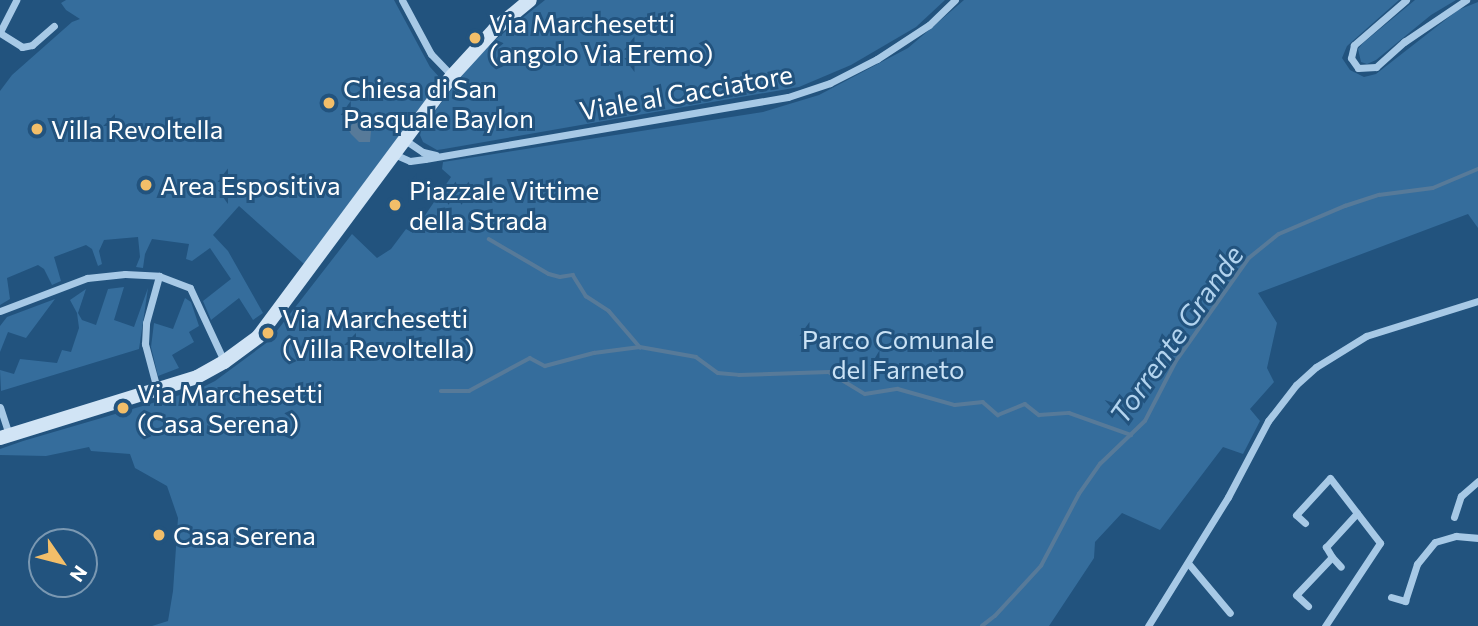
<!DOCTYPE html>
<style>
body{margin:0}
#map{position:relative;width:1478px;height:626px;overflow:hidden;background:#22537e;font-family:Commissioner,sans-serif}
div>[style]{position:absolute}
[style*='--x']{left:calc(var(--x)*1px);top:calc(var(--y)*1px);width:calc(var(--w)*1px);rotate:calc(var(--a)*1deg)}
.green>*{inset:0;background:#356d9c}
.water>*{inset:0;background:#577a99}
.stream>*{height:3.5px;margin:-1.75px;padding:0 1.75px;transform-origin:1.75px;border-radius:1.75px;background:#577a99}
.street>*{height:7px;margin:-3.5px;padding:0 3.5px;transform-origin:3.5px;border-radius:3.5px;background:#a7c9e6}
.secondary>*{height:14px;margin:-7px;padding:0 7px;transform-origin:7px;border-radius:7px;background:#d1e4f5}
.dots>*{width:19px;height:19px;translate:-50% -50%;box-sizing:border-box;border:4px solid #22537e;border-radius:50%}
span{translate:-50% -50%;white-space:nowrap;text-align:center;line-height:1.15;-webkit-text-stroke:6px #22537e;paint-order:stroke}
.poi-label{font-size:26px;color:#fff}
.left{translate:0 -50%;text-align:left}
.street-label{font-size:26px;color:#fff}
.park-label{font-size:26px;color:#cae2f5}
.water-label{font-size:28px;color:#b2d3ee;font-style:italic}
.north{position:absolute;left:28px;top:528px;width:70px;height:70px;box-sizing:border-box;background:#22537e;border:2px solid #7a98b2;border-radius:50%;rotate:125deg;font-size:19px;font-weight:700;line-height:28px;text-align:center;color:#fff}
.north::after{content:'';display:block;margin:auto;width:24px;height:32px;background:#f2be69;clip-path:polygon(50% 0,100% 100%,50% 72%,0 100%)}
</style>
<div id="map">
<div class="green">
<i style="clip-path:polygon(66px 0,394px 0,430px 67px,441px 79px,304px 264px,239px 206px,213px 235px,228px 251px,263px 313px,253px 320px,239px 298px,211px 320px,203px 301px,231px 279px,210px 248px,192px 261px,186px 259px,189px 244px,152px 239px,145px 254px,143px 268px,136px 267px,140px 257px,138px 237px,104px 240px,99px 251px,102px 264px,98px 266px,92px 249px,86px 245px,54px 257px,61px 281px,52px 285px,44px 269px,38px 265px,7px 278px,10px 299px,0 305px,0 91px,12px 75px,72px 22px,80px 19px,66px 10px,61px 3px)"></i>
<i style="clip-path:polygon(545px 0,945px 0,916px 27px,851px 65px,799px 87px,444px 149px,437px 150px,423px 142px,420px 135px,422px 128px,470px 65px,496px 39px)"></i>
<i style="clip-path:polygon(964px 0,1399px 0,1347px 46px,1342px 58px,1350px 70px,1364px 77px,1376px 74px,1458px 10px,1478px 2px,1478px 228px,1468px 214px,1258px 293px,1277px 323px,1267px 368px,1274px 382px,1250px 409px,1260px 421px,1243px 454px,1223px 447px,1160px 530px,1122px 513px,1095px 542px,1094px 558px,1049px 626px,152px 626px,168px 621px,173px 591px,178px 518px,167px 486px,135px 468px,130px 454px,91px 451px,89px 447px,46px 456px,0 455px,0 449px,23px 441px,197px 390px,215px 381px,269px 341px,352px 234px,377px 258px,391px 249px,406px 229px,413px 233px,451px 177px,442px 169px,443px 162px,763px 112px,819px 95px,908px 48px)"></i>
<i style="clip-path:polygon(1415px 0,1456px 0,1431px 15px,1376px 60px,1367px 64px,1361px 62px,1358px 49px,1363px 43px)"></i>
<i style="clip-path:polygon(124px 287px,114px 320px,134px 327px,148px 288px,139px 349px,1px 391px,0 370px,14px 374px,20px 359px,57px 363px,62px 350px,71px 352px,79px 328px,77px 313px,70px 300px,86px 289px,78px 313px,82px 320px,96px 325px,108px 289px)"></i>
<i style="clip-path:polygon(185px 298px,191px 302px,199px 326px,189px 332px,194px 342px,172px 355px,179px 368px,158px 376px,151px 347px,154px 323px,173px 329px)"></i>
<i style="clip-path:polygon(55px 299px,26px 338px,8px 332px,0 352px,0 326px,7px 317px)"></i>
</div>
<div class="water">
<i style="clip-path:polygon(357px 119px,371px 131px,370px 142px,359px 142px,351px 134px,348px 129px)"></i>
</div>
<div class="stream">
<i style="--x:489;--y:239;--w:69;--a:30.3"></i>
<i style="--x:549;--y:274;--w:11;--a:15"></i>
<i style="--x:560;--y:277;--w:13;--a:-9"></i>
<i style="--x:573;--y:275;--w:25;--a:58"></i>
<i style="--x:586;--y:296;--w:27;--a:33"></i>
<i style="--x:609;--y:311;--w:48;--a:49.3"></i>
<i style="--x:640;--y:347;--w:57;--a:10.1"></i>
<i style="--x:696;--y:357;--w:27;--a:36"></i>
<i style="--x:718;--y:373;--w:21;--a:5"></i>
<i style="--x:739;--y:375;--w:90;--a:-1.9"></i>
<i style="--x:829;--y:372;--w:42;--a:31.4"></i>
<i style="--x:865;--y:394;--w:33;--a:-9"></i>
<i style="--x:898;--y:389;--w:59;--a:15.7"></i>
<i style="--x:955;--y:405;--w:28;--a:-6"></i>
<i style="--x:983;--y:402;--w:20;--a:41"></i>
<i style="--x:998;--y:415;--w:29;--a:-22"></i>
<i style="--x:1025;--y:404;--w:18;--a:38"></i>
<i style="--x:1039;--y:415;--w:30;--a:-4"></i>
<i style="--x:1069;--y:413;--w:66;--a:19.5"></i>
<i style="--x:441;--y:391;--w:28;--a:0"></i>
<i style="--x:469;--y:391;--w:69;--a:-28.4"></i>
<i style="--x:530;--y:358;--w:17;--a:28"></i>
<i style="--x:545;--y:366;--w:51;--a:-14.9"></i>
<i style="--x:594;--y:353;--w:46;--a:-7.4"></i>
<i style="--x:982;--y:626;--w:16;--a:-38"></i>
<i style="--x:995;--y:616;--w:68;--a:-47.4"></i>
<i style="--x:1041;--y:566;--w:81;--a:-62.2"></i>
<i style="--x:1079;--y:494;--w:37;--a:-55"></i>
<i style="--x:1100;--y:464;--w:62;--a:-43.7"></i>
<i style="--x:1145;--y:421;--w:68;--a:-62.7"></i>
<i style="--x:1176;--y:361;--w:126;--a:-54.7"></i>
<i style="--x:1249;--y:258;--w:38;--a:-39"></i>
<i style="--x:1279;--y:234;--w:72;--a:-23"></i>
<i style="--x:1345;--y:206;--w:36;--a:-18"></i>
<i style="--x:1379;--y:195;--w:54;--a:-7.4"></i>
<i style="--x:1433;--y:188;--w:49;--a:-22.9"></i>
</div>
<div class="street">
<i style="--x:402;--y:0;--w:61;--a:61.8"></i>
<i style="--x:431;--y:54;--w:30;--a:46"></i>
<i style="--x:1406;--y:0;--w:69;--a:139.1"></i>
<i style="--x:1354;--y:45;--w:13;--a:103"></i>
<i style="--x:1351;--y:58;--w:12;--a:55"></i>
<i style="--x:1358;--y:68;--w:18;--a:-3"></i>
<i style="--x:1376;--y:67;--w:38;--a:-42"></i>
<i style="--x:1404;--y:42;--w:75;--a:-34.1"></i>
<i style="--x:0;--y:32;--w:36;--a:-63"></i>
<i style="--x:0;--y:33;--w:26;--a:32"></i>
<i style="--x:22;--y:47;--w:10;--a:-11"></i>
<i style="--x:32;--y:45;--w:29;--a:-41"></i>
<i style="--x:405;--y:140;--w:22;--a:34"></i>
<i style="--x:423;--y:152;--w:13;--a:13"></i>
<i style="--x:394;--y:154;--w:17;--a:24"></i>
<i style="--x:410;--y:161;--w:15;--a:-8"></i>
<i style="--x:425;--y:159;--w:368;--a:-9.7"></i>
<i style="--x:788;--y:97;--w:44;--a:-18.4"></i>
<i style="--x:830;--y:83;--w:53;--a:-27.1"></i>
<i style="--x:877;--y:59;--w:62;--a:-33.2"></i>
<i style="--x:929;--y:25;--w:36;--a:-44"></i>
<i style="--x:0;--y:311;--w:93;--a:-20.8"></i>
<i style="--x:87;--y:278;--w:38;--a:-6"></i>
<i style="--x:125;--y:274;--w:34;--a:3"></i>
<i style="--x:159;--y:276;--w:33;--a:21"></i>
<i style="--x:190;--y:288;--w:81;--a:65"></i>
<i style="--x:157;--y:389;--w:47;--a:-104.9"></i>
<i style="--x:145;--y:344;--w:21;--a:-87"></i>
<i style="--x:146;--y:323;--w:49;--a:-74.5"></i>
<i style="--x:0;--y:407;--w:28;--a:72"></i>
<i style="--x:1454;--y:517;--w:22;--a:-72"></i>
<i style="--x:1461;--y:496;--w:23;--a:-41"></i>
<i style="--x:1305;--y:523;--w:12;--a:-138"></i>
<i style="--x:1296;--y:515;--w:50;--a:-47.4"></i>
<i style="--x:1330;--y:478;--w:82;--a:52.4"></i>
<i style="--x:1380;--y:543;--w:100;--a:123.5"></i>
<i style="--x:1332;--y:557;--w:13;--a:48"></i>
<i style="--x:1188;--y:563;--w:65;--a:50"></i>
<i style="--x:1391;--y:597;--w:15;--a:16"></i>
<i style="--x:1405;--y:601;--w:39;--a:-72"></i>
<i style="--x:1417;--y:564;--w:28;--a:-51"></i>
<i style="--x:1435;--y:542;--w:22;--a:-16"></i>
<i style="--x:1456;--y:536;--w:22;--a:5"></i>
<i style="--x:1308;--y:606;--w:16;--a:-137"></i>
<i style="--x:1296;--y:595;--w:52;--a:-46.5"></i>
<i style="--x:1332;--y:557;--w:12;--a:-121"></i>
<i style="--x:1326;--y:547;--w:46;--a:-47.6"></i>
<i style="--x:1148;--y:626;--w:152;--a:-58.2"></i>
<i style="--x:1228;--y:497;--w:86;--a:-62.2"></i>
<i style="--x:1268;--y:421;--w:46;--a:-52.1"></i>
<i style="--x:1296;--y:385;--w:27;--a:-42"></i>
<i style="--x:1316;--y:367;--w:59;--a:-31.8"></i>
<i style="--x:1366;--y:336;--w:117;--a:-17.4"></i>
</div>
<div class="secondary">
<i style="--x:0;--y:438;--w:206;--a:-17.2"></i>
<i style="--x:197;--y:377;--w:31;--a:-29"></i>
<i style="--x:224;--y:362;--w:42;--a:-36.3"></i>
<i style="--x:258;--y:337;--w:325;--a:-53.4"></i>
<i style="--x:452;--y:76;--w:64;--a:-47.5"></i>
<i style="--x:495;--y:29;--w:45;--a:-39.6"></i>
</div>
<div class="dots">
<i style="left:475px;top:38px;background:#f2be69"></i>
<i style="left:329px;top:103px;background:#f2be69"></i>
<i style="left:37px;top:129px;background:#f2be69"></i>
<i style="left:146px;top:185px;background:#f2be69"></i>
<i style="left:395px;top:205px;background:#f2be69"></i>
<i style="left:268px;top:333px;background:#f2be69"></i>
<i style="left:123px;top:408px;background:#f2be69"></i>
<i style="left:159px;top:535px;background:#f2be69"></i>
</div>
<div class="poi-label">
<span class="left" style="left:489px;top:38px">Via Marchesetti<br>(angolo Via Eremo)</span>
<span class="left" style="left:343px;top:103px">Chiesa di San<br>Pasquale Baylon</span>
<span class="left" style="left:51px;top:129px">Villa Revoltella</span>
<span class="left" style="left:160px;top:185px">Area Espositiva</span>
<span class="left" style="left:409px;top:205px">Piazzale Vittime<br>della Strada</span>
<span class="left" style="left:282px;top:333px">Via Marchesetti<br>(Villa Revoltella)</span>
<span class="left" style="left:137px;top:408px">Via Marchesetti<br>(Casa Serena)</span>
<span class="left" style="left:173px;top:535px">Casa Serena</span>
</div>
<div class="street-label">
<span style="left:686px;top:92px;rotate:-10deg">Viale al Cacciatore</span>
</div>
<div class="park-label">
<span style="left:898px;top:354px">Parco Comunale<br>del Farneto</span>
</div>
<div class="water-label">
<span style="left:1176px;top:334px;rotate:-55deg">Torrente Grande</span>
</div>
<div class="north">N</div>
</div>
